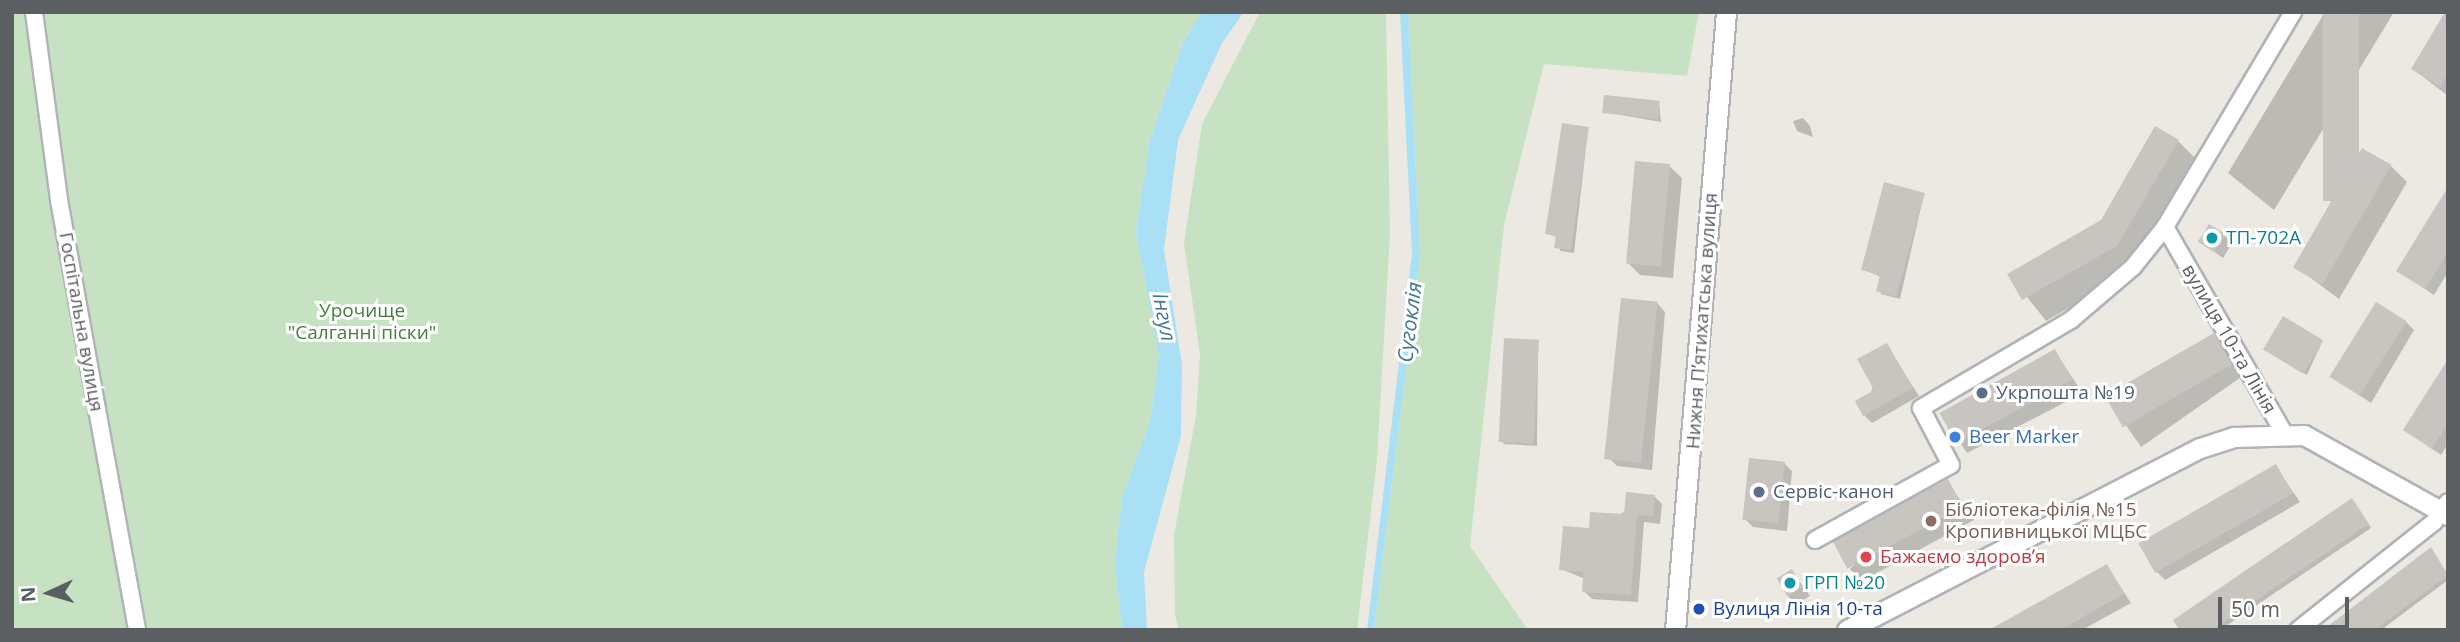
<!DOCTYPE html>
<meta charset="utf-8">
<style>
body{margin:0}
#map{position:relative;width:2460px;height:642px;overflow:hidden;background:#ece9e3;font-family:"Open Sans",sans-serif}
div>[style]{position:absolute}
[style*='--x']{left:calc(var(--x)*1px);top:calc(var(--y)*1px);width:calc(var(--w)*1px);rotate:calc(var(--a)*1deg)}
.green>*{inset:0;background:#c6e2c2}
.water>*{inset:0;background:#a9e0f6}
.shadow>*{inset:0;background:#0003;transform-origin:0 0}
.building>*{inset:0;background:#c8c4c0;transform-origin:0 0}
.roads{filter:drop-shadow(2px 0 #b0b4b7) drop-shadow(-2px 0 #b0b4b7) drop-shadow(0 2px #b0b4b7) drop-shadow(0 -2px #b0b4b7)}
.minor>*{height:16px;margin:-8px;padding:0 8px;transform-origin:8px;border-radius:8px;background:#fff}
.tertiary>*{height:19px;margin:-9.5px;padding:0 9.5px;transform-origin:9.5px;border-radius:9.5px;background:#fff}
.dots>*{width:19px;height:19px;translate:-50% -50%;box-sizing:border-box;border:4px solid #fff;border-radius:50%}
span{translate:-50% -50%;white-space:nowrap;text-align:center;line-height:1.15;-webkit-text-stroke:6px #fff;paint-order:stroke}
.culture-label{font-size:19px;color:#0d838f}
.left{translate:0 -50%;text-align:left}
.park-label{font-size:19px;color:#43803d}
.street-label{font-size:19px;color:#5b5f62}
.service-label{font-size:19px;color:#4e5e75}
.shop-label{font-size:19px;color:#366cbe}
.education-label{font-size:19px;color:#785e54}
.health-label{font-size:19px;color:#be3a42}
.transit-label{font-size:19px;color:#164399}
.water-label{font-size:21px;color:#427796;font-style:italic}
.frame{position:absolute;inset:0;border:14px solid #5b5f62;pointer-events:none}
.north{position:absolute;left:14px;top:558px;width:70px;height:70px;-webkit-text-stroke:5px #fff;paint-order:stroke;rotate:266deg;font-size:19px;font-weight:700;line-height:28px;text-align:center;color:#5b5f62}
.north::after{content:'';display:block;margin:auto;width:24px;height:32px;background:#5b5f62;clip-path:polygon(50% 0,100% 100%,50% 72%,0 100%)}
.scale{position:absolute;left:2218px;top:597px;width:131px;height:32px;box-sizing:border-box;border:4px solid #5b5f62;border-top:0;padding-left:9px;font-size:21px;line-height:24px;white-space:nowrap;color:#5b5f62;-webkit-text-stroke:5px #fff;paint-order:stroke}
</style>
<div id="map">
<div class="green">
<i style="clip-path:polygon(12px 12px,1202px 12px,1183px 42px,1149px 143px,1136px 232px,1159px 355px,1150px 422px,1122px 497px,1115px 562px,1122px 630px,12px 630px)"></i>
<i style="clip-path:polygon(1260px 12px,1386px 12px,1390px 234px,1377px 460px,1357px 630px,1179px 630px,1175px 615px,1174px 535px,1196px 415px,1200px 355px,1184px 243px,1202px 124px)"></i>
<i style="clip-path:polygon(1408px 12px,1699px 12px,1687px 76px,1544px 64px,1504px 225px,1470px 546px,1528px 630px,1374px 630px,1420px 255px)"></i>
</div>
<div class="water">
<i style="clip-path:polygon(1202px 12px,1244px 12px,1222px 43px,1178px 140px,1164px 250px,1182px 364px,1181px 436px,1144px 572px,1147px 630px,1122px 630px,1115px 562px,1122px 497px,1150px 422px,1159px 355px,1136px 232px,1149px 143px,1183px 42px)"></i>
<i style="clip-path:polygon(1400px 12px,1408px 12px,1420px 255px,1374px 630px,1367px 630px,1412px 254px)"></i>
</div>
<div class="shadow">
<i style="clip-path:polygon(2325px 12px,2394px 12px,2274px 210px,2228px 173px)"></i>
<i style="clip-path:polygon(2447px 12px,2448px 12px,2448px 96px,2413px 69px)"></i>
<i style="clip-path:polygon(1659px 103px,1661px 122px,1604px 112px)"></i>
<i style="clip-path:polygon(1803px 118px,1810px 126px,1813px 137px,1797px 131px,1793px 121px)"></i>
<i style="clip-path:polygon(1588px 129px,1574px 253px,1560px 251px,1558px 238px,1547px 233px)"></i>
<i style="clip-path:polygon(2178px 141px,2200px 163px,2139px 268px,2046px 321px,2009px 274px,2102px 222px)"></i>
<i style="clip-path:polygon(1669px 166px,1682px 178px,1673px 278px,1640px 275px,1628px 263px)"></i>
<i style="clip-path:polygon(2391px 166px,2407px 182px,2339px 299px,2296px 267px)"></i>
<i style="clip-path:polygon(1924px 194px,1900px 299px,1881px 294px,1881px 277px,1863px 269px)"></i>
<i style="clip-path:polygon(2448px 200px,2448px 272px,2434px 295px,2399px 271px)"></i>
<i style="clip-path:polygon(2224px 235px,2232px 243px,2223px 258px,2201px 242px)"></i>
<i style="clip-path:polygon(1657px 303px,1665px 312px,1652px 470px,1617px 466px,1609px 458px)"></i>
<i style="clip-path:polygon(2406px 322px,2414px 330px,2371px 403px,2334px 378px)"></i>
<i style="left:2214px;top:335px;width:50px;height:124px;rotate:55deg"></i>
<i style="clip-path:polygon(1538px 342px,1537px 446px,1504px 444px,1501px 441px)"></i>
<i style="clip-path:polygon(2322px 342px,2307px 375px,2268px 352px)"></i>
<i style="clip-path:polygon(1886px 345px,1919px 396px,1872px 423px,1864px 415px)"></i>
<i style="clip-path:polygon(2054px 351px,2083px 393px,1967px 453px,1941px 414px)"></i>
<i style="clip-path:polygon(2448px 362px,2448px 444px,2441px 455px,2405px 430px)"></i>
<i style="clip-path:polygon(1784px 463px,1792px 471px,1787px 531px,1753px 527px,1745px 519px)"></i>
<i style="clip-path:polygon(2275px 466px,2300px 502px,2165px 580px,2157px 572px)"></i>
<i style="clip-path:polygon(1947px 481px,1974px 520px,1862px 581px,1850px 569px)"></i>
<i style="clip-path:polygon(1654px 496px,1662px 504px,1660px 524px,1644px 522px,1638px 602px,1592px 599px,1584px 591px,1585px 579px,1561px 569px,1590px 530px)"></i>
<i style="clip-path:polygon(2355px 504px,2371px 528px,2220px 630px,2181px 630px)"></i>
<i style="clip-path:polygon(2431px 549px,2448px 580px,2381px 630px,2324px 630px)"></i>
<i style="clip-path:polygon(2107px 566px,2131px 603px,2082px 630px,1993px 630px)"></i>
<i style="clip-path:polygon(1792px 571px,1810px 596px,1796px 604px,1788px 596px)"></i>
</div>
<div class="building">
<i style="left:2323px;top:12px;width:36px;height:189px"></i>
<i style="clip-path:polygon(2445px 12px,2448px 73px,2440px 87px,2411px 69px)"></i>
<i style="left:1604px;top:95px;width:56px;height:18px;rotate:6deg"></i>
<i style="clip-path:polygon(1562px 123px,1589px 127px,1571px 250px,1554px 248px,1556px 236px,1545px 234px)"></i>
<i style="clip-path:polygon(2155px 126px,2179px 140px,2117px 246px,2022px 300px,2007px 274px,2101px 220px)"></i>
<i style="left:2362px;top:148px;width:34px;height:138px;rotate:30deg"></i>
<i style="left:1635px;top:161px;width:35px;height:103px;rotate:5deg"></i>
<i style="clip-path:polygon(1884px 182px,1925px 193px,1896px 297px,1876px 291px,1880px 275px,1861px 270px)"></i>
<i style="clip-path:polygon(2448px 187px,2448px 252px,2425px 289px,2396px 271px)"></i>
<i style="left:2209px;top:224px;width:19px;height:21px;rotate:32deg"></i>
<i style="left:1621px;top:298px;width:37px;height:162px;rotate:6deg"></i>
<i style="left:2376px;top:302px;width:36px;height:88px;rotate:32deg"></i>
<i style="left:2283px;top:316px;width:47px;height:39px;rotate:31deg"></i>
<i style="left:2214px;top:333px;width:36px;height:126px;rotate:60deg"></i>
<i style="left:1504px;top:338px;width:35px;height:104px;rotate:3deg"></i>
<i style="clip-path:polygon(1887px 343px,1913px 388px,1863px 416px,1855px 401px,1874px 390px,1857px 359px)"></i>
<i style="left:2055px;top:349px;width:35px;height:132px;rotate:61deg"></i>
<i style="clip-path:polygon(2448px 359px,2448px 424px,2432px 449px,2403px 430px)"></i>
<i style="left:1749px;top:458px;width:36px;height:62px;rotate:6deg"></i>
<i style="left:2276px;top:464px;width:34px;height:159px;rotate:60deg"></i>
<i style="left:1948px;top:479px;width:32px;height:131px;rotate:62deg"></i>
<i style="clip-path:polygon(1626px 492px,1655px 495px,1653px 516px,1637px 515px,1631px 595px,1582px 592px,1583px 572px,1559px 570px,1563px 526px,1589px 528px,1590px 512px,1624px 514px)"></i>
<i style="clip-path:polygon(2352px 498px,2369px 524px,2212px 630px,2179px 630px,2173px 620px)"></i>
<i style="clip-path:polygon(2431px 547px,2448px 575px,2375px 630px,2323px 630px)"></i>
<i style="clip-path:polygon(2107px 564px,2124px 594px,2060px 630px,1989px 630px)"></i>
<i style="left:1792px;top:569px;width:21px;height:18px;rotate:59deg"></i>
</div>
<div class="roads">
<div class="minor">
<i style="--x:34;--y:12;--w:190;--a:82.4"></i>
<i style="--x:59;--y:200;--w:437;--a:79.7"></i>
<i style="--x:2165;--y:227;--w:236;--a:60"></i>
<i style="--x:1815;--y:540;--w:155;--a:-28.9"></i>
<i style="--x:1951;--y:465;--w:64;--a:-117.8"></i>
<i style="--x:1921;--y:408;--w:174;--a:-30.4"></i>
<i style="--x:2071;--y:320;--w:82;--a:-40.5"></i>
<i style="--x:2133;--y:267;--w:51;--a:-51.3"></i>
<i style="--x:2165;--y:227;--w:250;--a:-59.2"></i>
<i style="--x:2298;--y:630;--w:174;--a:-38.5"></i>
<i style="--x:2434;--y:522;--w:24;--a:-55"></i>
</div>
<div class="tertiary">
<i style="--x:1675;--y:630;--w:620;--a:-85.28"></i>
<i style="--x:1847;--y:630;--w:397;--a:-27.3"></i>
<i style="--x:2200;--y:448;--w:36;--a:-18"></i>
<i style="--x:2234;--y:437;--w:70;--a:-1.6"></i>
<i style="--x:2304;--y:435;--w:165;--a:29.1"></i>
</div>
</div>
<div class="dots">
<i style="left:2212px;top:238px;background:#0f9aa8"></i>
<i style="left:1982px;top:393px;background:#5c6f8a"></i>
<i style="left:1955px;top:437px;background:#3f7fe0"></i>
<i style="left:1759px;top:492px;background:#5c6f8a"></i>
<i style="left:1931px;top:521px;background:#8d6e63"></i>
<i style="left:1866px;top:557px;background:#e0444e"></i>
<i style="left:1790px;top:583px;background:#0f9aa8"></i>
<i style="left:1699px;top:609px;background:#1a4fb4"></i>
</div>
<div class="culture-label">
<span class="left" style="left:2226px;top:238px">ТП-702А</span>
<span class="left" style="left:1804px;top:583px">ГРП №20</span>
</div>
<div class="park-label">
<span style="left:362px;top:322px">Урочище<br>"Салганні піски"</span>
</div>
<div class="street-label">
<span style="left:1702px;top:321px;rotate:-86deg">Нижня Пʼятихатська вулиця</span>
<span style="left:81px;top:322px;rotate:80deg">Госпітальна вулиця</span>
<span style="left:2229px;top:339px;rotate:60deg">вулиця 10-та Лінія</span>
</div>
<div class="service-label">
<span class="left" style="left:1996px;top:393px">Укрпошта №19</span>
<span class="left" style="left:1773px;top:492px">Сервіс-канон</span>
</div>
<div class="shop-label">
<span class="left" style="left:1969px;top:437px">Beer Marker</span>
</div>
<div class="education-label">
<span class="left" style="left:1945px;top:521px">Бібліотека-філія №15<br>Кропивницької МЦБС</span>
</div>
<div class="health-label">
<span class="left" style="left:1880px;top:557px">Бажаємо здоровʼя</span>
</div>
<div class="transit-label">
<span class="left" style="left:1713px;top:609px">Вулиця Лінія 10-та</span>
</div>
<div class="water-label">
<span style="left:1165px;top:317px;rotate:79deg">Інгул</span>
<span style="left:1409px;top:322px;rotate:-83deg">Сугоклія</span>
</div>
<div class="frame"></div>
<div class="north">N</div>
<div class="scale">50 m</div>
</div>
